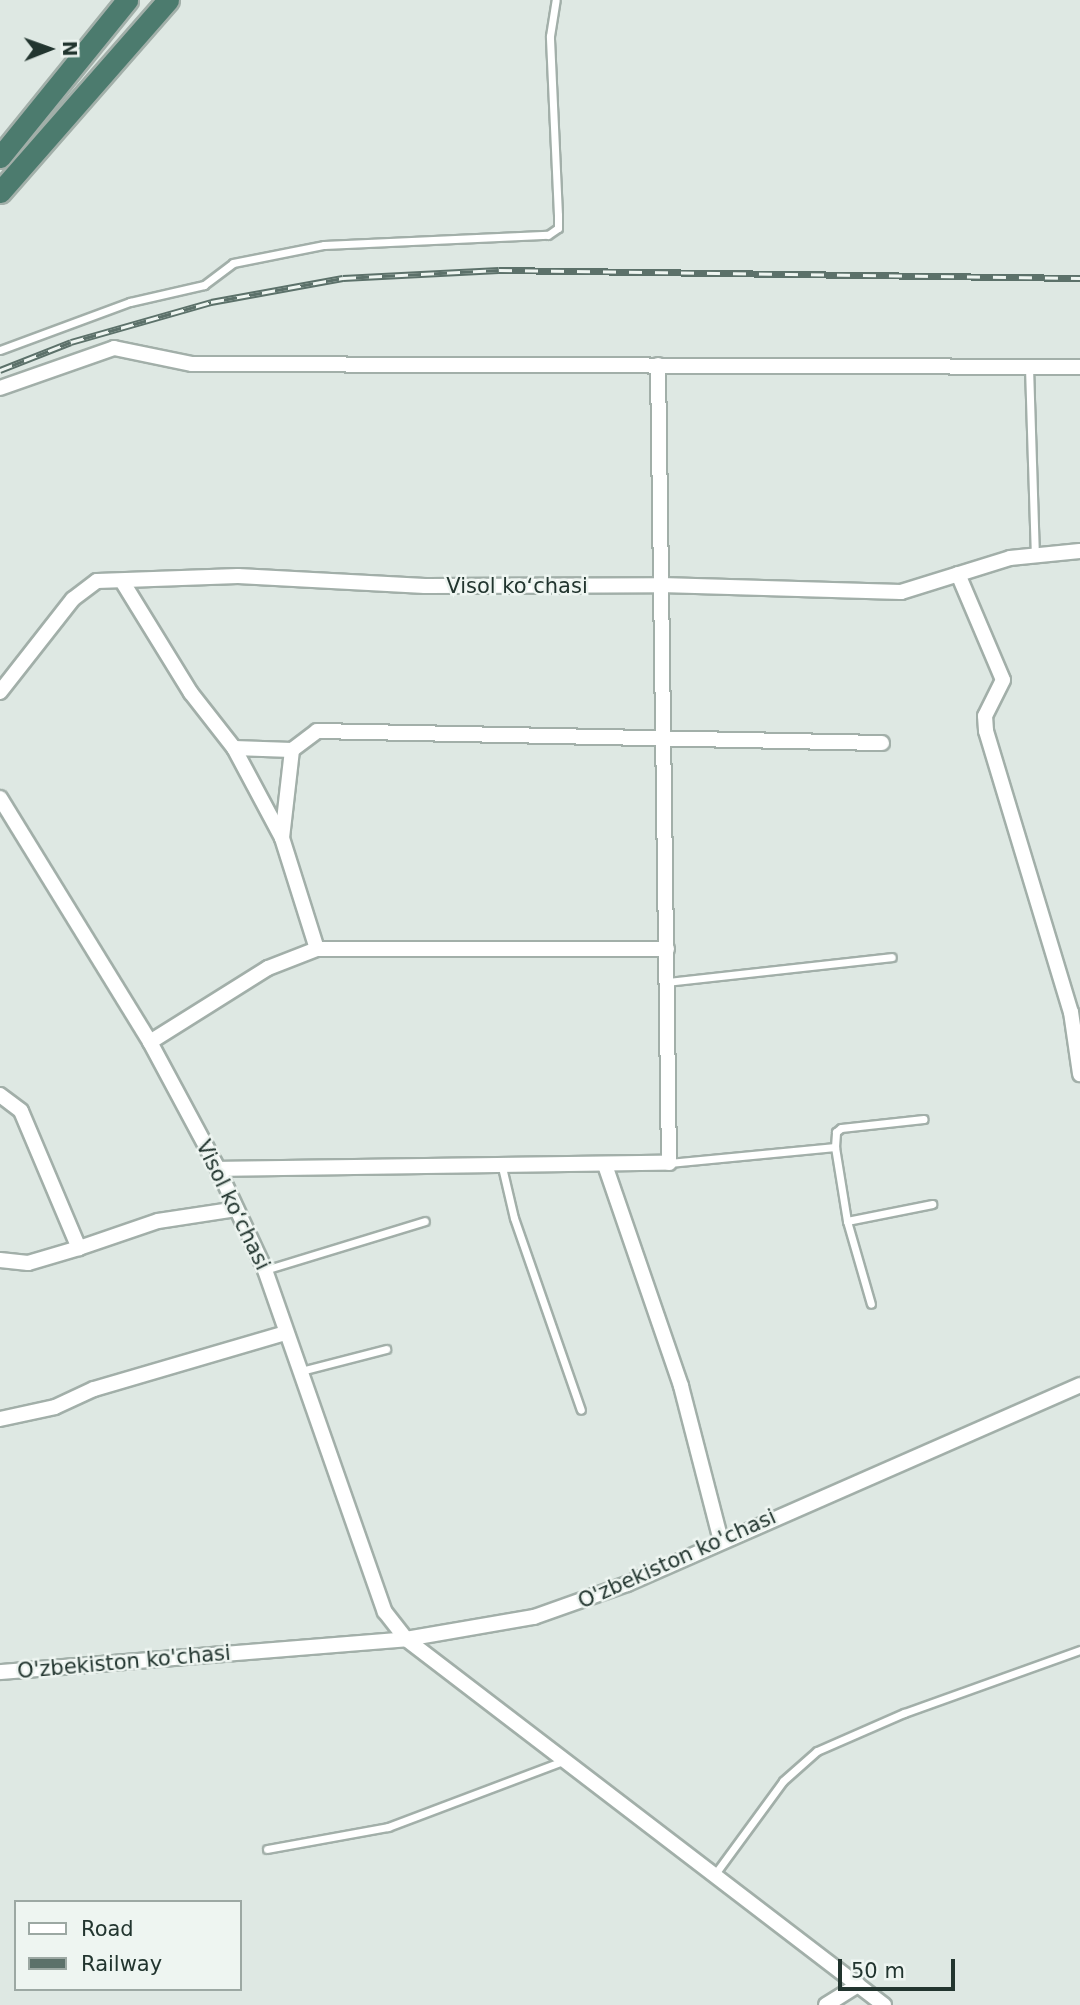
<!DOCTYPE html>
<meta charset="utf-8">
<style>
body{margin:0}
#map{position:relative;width:1080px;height:2005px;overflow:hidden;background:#dee8e3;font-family:"DejaVu Sans",sans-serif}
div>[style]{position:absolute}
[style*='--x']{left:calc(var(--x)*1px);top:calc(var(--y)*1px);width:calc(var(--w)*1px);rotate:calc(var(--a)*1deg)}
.roads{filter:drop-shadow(2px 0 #a2afa9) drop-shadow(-2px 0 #a2afa9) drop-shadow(0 2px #a2afa9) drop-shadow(0 -2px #a2afa9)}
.service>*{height:7px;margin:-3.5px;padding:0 3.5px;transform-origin:3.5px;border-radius:3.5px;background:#fff}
.minor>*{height:14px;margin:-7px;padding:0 7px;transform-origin:7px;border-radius:7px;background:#fff}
.trunk>*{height:21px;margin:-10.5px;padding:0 10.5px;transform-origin:10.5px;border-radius:10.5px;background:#4c7b6e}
.rail>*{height:7px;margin-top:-3.5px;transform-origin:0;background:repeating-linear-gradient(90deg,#eef5f1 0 13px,#5c716a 0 26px);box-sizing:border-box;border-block:2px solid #5c716a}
span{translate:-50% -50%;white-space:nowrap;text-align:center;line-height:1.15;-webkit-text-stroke:5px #eef5f1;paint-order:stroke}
.street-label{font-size:21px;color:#22352f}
.legend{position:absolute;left:14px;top:1900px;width:228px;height:91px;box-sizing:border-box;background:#eef5f1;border:2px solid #9ca8a3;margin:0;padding:9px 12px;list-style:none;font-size:21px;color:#22352f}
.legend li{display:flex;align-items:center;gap:14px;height:35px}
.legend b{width:35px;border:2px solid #9ca8a3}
.north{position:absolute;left:14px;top:14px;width:70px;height:70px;-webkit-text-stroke:5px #eef5f1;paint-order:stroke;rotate:89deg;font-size:19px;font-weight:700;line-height:28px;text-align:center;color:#22352f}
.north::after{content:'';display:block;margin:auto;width:24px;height:32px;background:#22352f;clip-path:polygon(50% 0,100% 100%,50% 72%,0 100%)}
.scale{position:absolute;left:838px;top:1959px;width:117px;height:32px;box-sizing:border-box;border:4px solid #22352f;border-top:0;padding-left:9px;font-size:21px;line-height:24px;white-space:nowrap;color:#22352f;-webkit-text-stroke:5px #eef5f1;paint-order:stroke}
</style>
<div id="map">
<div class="roads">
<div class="service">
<i style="--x:0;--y:350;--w:139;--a:-20.3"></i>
<i style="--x:130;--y:302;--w:76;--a:-12.9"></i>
<i style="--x:204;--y:285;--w:36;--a:-37"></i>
<i style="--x:233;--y:263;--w:93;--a:-11.2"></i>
<i style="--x:324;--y:245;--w:224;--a:-2.6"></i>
<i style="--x:548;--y:235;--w:12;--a:-35"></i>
<i style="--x:558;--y:228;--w:13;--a:-90"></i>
<i style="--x:558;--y:215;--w:179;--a:-92.6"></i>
<i style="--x:550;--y:36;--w:36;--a:-81"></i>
<i style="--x:1029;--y:367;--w:189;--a:88.2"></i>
<i style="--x:667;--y:982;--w:226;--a:-6.3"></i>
<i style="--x:835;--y:1147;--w:75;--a:80.8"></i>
<i style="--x:847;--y:1221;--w:86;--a:73.9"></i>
<i style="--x:669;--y:1163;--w:167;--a:-5.5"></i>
<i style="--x:835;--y:1147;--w:15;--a:-86"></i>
<i style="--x:836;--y:1132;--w:6;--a:-39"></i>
<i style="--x:841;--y:1128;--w:83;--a:-6.2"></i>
<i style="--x:502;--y:1167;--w:52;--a:76.8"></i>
<i style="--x:514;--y:1218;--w:203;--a:70.8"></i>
<i style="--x:847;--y:1221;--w:87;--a:-11.3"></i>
<i style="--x:265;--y:1270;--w:167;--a:-17"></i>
<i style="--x:301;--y:1371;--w:88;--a:-14.5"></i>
<i style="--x:267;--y:1849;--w:123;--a:-10.3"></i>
<i style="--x:388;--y:1827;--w:187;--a:-20.7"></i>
<i style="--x:715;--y:1874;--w:115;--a:-53.8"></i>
<i style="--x:783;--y:1781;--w:45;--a:-41.4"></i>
<i style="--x:817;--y:1751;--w:95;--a:-23.6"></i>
<i style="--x:904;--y:1713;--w:187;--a:-19.7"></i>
</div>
<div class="minor">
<i style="--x:0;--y:388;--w:121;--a:-19.3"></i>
<i style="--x:114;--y:348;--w:80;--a:11.6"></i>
<i style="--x:192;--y:364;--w:888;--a:0.19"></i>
<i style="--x:958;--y:574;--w:115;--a:67"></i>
<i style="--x:1003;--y:680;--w:40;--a:116.6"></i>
<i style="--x:985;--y:716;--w:15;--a:86"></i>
<i style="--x:986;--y:731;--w:294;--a:73.2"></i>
<i style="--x:1071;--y:1012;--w:63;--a:81.7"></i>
<i style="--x:122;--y:581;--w:132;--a:58.4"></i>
<i style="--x:191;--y:693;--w:70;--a:52"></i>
<i style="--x:234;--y:748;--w:58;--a:2"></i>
<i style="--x:0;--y:692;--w:118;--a:-51.9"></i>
<i style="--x:73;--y:599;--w:30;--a:-37"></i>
<i style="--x:97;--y:581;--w:141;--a:-2"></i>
<i style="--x:238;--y:576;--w:187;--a:3.1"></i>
<i style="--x:425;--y:586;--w:236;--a:-0.2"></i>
<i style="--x:661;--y:585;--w:240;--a:1.7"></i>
<i style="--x:901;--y:592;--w:114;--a:-17.3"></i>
<i style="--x:1010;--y:558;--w:70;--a:-5.7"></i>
<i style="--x:234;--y:748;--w:102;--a:61.9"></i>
<i style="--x:0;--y:798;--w:286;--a:58.4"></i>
<i style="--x:150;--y:1042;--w:144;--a:61.8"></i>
<i style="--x:218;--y:1169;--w:111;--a:65"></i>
<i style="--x:265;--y:1270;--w:362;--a:70.7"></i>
<i style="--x:385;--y:1612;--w:34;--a:52"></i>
<i style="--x:406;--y:1639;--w:602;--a:37.44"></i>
<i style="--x:667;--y:949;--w:350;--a:180"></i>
<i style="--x:317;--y:949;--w:116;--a:-107.5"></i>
<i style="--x:282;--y:838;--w:89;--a:-83.5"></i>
<i style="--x:292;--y:750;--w:31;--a:-37"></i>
<i style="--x:317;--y:731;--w:565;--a:1.22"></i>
<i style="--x:150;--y:1042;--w:139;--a:-32.1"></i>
<i style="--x:268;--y:968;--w:53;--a:-21.2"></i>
<i style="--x:0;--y:1095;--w:26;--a:37"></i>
<i style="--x:21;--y:1111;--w:149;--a:67.1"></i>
<i style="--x:79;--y:1248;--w:53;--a:163.6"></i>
<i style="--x:28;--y:1263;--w:28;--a:-174"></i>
<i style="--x:605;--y:1165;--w:234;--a:71"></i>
<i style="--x:681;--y:1386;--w:160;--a:75.5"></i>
<i style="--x:218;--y:1169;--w:451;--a:-0.8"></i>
<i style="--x:669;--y:1163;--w:798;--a:-90.79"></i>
<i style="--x:79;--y:1248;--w:83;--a:-18.9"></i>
<i style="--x:158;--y:1221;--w:79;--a:-8.7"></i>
<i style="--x:0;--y:1419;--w:56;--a:-12.3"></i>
<i style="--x:55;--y:1407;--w:43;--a:-24.8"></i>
<i style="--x:94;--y:1389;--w:200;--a:-16.3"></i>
<i style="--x:0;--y:1672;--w:407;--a:-4.6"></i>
<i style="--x:406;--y:1639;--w:130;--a:-9.8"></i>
<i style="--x:534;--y:1617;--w:99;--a:-19.5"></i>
<i style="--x:627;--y:1584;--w:495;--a:-23.7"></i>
<i style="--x:826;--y:2005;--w:38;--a:-32"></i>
</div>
<div class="trunk">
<i style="--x:0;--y:157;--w:202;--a:-51"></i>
<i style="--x:0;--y:192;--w:255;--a:-48.8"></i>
</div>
</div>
<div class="rail">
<i style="--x:0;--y:370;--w:76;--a:-21.5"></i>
<i style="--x:71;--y:342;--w:146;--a:-15.9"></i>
<i style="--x:211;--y:302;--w:134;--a:-10.3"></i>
<i style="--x:343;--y:278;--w:156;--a:-2.9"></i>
<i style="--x:499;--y:270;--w:581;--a:0.79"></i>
</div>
<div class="street-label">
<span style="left:517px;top:586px">Visol koʻchasi</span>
<span style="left:233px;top:1205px;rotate:64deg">Visol koʻchasi</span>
<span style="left:677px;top:1559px;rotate:-24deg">O'zbekiston ko'chasi</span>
<span style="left:124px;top:1662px;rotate:-5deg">O'zbekiston ko'chasi</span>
</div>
<ul class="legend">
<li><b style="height:9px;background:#fff"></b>Road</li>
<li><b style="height:9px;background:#5c716a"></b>Railway</li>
</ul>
<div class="north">N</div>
<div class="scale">50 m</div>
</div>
